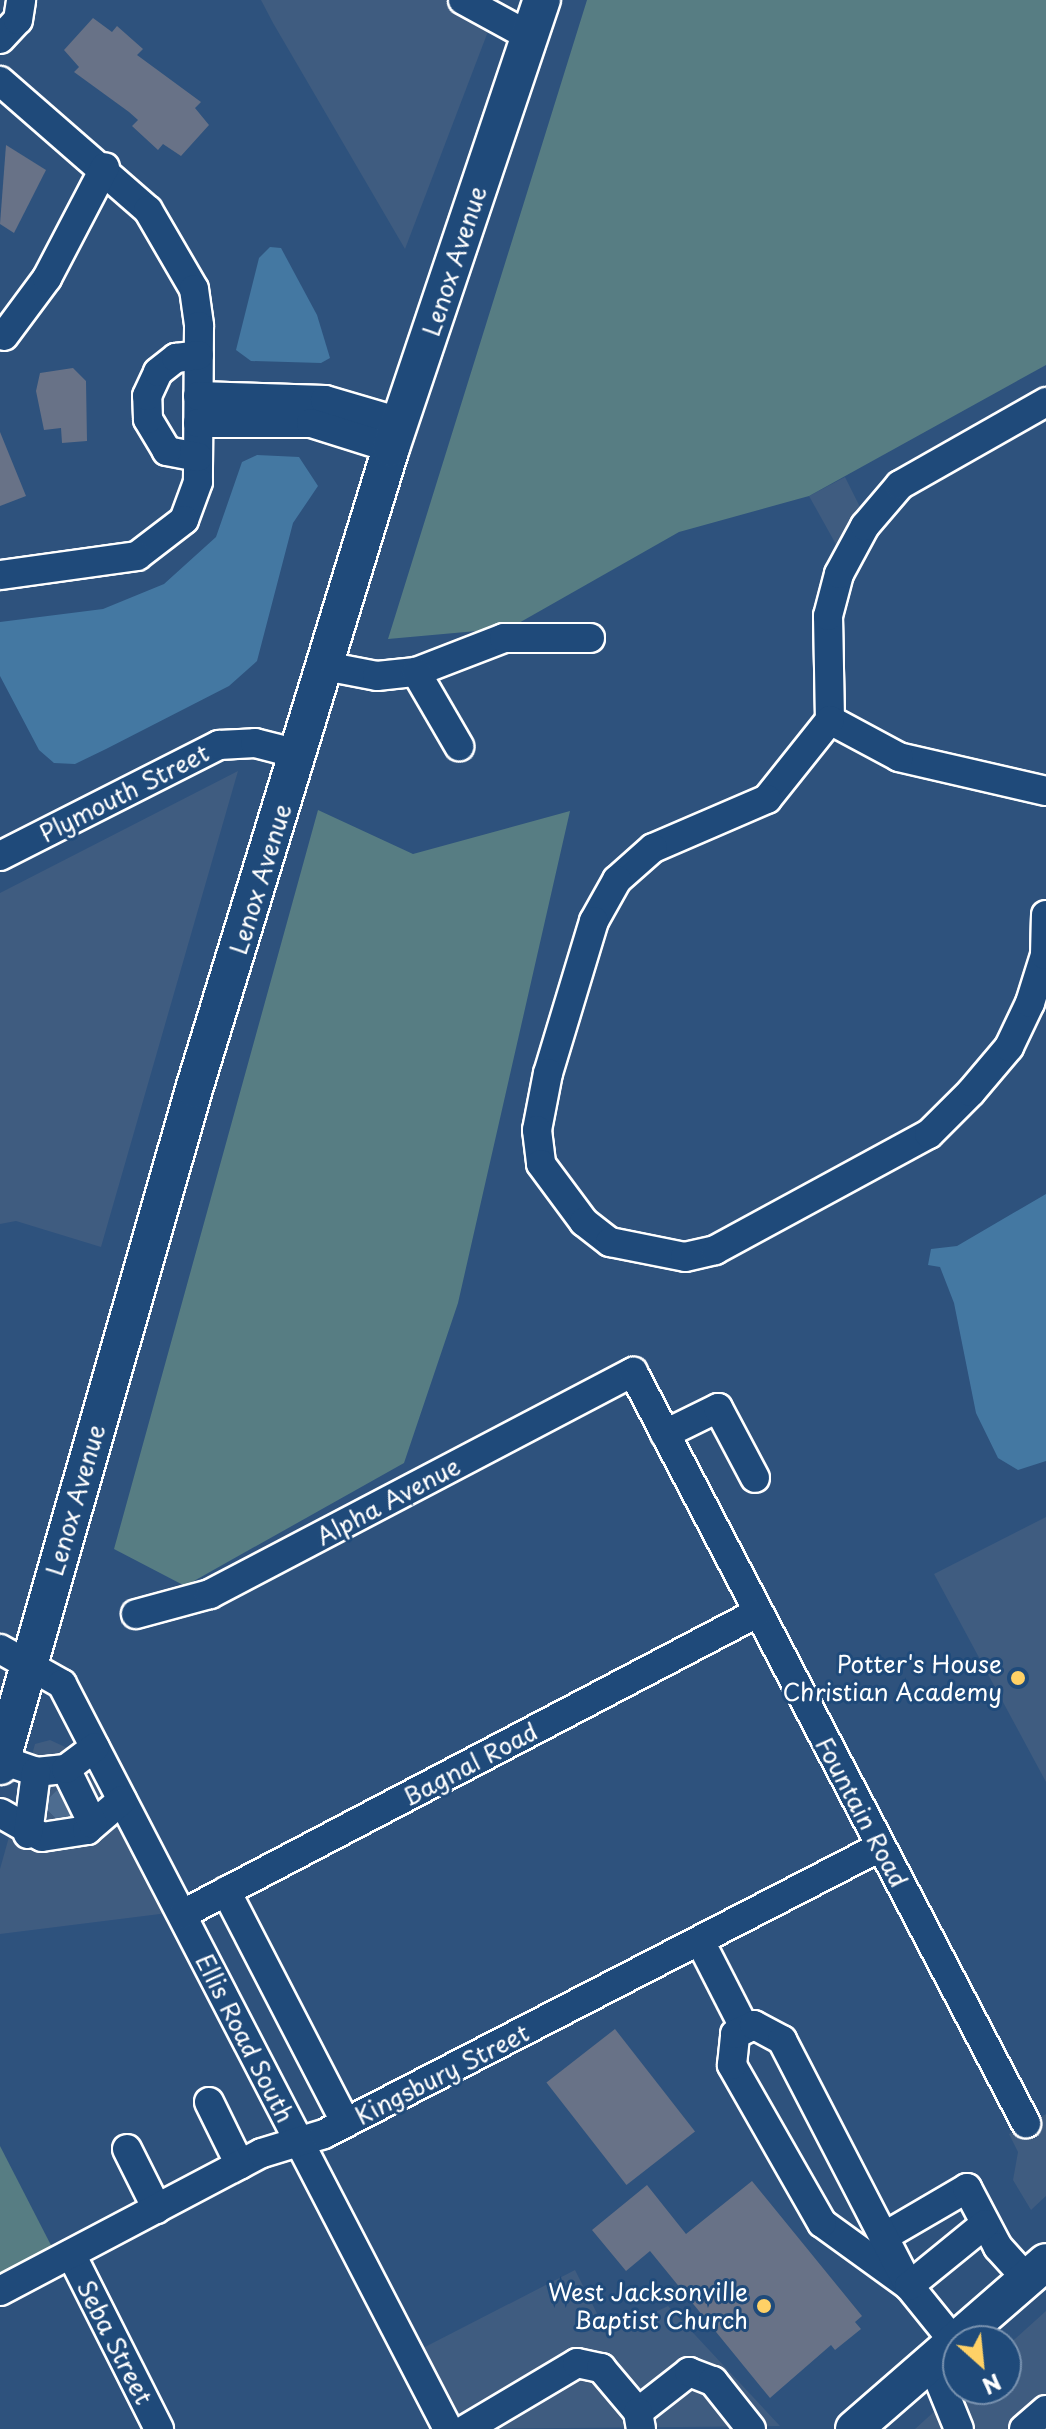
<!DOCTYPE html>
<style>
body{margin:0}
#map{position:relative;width:1046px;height:2429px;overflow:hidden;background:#2e527d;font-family:"Playpen Sans",sans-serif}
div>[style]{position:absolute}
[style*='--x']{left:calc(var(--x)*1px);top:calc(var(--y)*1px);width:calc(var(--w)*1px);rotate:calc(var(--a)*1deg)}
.built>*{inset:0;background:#3f5c80}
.green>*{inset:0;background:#577d83}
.water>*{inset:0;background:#4478a2}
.building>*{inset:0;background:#687287;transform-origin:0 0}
.minor-tunnel>*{height:28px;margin-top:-14px;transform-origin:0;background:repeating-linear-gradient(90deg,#4d6c90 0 28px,transparent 0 42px)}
.roads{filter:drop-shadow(2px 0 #fff) drop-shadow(-2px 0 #fff) drop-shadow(0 2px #fff) drop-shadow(0 -2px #fff)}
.minor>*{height:28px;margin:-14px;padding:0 14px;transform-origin:14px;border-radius:14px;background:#1f4a7a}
.major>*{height:36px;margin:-18px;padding:0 18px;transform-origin:18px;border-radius:18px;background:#1f4a7a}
.dots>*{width:22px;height:22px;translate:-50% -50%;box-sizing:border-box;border:4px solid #1f4a7a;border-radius:50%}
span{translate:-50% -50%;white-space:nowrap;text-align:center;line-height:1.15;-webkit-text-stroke:6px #1f4a7a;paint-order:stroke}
.street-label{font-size:24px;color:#fff}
.poi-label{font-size:24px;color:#fff}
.right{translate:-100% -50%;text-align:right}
.north{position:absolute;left:942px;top:2325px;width:80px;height:80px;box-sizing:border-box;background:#1f4a7a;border:2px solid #7992af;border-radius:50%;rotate:153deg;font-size:22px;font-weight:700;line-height:32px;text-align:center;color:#fff}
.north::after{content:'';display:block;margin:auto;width:28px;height:36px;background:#ffd166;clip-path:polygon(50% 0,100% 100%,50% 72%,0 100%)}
</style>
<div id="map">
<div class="built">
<i style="clip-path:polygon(261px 0,500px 0,405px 249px,273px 23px)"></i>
<i style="clip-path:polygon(845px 477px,861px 509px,838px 548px,809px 496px)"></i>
<i style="clip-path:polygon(238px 771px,101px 1247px,16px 1221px,0 1224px,0 893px)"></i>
<i style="clip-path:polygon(1046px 1517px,1046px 1782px,934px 1574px)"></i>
<i style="clip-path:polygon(50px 1740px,76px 1752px,168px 1913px,0 1934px,0 1869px,35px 1744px)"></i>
<i style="clip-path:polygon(1046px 2114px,1046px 2196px,1031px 2210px,1013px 2180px,1018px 2152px,1009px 2134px)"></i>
<i style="clip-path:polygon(575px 2270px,608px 2335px,668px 2306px,780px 2426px,464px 2429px,423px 2348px)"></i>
<i style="clip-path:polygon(1046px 2311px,1046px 2429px,915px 2429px,959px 2389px,1006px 2389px,1006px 2347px)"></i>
</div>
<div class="green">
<i style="clip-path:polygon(587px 0,1046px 0,1046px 365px,809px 496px,679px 532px,510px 628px,388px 639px)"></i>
<i style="clip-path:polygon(318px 810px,413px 854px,570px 811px,458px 1303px,404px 1463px,185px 1586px,114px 1549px)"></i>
<i style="clip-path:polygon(0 2146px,55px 2253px,0 2280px)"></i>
</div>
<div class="water">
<i style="clip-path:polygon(270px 247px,281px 248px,317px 315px,330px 358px,321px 363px,251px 361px,236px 350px,259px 258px)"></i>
<i style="clip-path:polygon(257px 455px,299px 457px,318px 486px,293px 523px,257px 661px,229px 686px,106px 749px,75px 764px,54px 763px,39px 750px,0 676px,0 622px,103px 609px,164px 584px,216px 537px,242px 462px)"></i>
<i style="clip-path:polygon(1046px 1194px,1046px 1461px,1018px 1470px,998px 1458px,976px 1413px,954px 1303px,940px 1267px,928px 1265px,931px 1249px,957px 1246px)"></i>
</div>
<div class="building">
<i style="clip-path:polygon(93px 18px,112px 32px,117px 26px,143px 49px,137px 55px,201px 102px,195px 108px,209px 125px,181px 156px,163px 144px,158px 150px,132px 126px,138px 120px,129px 112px,74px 72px,79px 67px,64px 50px)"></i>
<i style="clip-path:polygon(6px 145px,46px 170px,14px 233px,0 224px)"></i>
<i style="clip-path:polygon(73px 368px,86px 381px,87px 441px,62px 443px,61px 428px,44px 430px,36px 391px,40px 373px)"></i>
<i style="clip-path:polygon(0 432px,26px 496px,0 506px)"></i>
<i style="left:615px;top:2029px;width:130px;height:87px;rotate:52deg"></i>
<i style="clip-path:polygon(752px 2181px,862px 2316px,855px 2322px,861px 2329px,835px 2350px,831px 2345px,770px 2398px,650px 2251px,626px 2271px,592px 2230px,647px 2185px,686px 2234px)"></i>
</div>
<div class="minor-tunnel">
<i style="--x:52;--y:1815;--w:21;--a:-45"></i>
</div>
<div class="roads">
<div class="minor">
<i style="--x:463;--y:0;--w:75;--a:28.6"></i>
<i style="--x:0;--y:39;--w:26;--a:-47"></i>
<i style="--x:18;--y:20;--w:20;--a:-81"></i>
<i style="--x:0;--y:81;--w:196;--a:41.1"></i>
<i style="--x:148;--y:210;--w:91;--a:59.8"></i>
<i style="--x:194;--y:289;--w:37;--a:82"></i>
<i style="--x:199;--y:326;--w:156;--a:90.4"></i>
<i style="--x:198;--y:482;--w:40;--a:110.2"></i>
<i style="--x:184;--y:520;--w:59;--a:142.5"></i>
<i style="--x:137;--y:556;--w:138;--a:172.1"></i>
<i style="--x:4;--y:336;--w:72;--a:-53.4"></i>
<i style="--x:47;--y:278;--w:125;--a:-62.4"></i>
<i style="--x:198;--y:396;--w:127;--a:1.8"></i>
<i style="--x:325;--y:400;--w:78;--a:16.3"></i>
<i style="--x:198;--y:423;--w:113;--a:0"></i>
<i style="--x:311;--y:423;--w:84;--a:17.4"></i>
<i style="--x:198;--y:457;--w:32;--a:-169"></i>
<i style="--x:167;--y:451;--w:37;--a:-121"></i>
<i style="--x:148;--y:419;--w:23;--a:-92"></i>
<i style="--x:147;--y:396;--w:26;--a:-65"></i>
<i style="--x:158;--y:372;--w:23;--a:-38"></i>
<i style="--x:176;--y:358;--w:23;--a:-7"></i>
<i style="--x:325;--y:666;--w:53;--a:10.9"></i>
<i style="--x:377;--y:676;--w:39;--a:-6"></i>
<i style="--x:416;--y:672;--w:94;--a:-21.1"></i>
<i style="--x:504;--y:638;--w:86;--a:0"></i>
<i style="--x:416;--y:672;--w:86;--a:59.8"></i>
<i style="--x:830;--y:720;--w:104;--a:-91.1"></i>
<i style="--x:828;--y:616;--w:43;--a:-75.3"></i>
<i style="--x:839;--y:574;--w:55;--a:-61.6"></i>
<i style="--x:865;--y:526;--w:54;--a:-49.5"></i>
<i style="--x:900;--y:485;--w:168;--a:-29.6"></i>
<i style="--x:1046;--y:791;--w:151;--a:-167"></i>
<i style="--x:899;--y:757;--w:78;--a:-151.8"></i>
<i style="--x:830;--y:720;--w:101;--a:128.6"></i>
<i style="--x:767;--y:799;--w:124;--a:156.7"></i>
<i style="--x:653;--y:848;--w:48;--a:138.4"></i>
<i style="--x:617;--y:880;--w:47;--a:119.3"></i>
<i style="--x:594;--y:921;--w:159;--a:106.8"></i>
<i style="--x:548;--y:1073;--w:58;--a:100.9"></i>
<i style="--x:537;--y:1130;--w:34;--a:83"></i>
<i style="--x:541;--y:1164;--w:72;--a:53.4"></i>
<i style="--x:584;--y:1222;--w:33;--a:38"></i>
<i style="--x:610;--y:1242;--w:76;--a:11.3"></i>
<i style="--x:685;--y:1257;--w:31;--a:-13"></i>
<i style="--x:715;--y:1250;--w:243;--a:-28.5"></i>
<i style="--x:929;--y:1134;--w:59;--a:-45"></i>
<i style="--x:971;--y:1092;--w:59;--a:-49.8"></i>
<i style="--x:1009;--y:1047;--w:49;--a:-64.5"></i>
<i style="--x:1030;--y:1003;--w:50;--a:-72.6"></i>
<i style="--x:1045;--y:955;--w:40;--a:-88.6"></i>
<i style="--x:0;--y:856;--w:246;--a:-26.9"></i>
<i style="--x:219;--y:745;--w:36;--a:-3"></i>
<i style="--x:255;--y:743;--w:44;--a:14.3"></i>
<i style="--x:665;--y:1434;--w:59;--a:-26.1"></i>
<i style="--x:718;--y:1408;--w:79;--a:62.1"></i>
<i style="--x:136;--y:1614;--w:77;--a:-15.1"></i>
<i style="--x:210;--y:1594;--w:478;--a:-27.7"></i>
<i style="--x:633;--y:1372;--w:848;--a:62.38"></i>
<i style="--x:0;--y:1649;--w:71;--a:29.4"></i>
<i style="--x:62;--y:1684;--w:839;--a:62.61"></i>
<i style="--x:2;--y:1760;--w:36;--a:19"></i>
<i style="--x:36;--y:1772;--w:30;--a:-6"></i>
<i style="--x:0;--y:1813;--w:48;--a:29.7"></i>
<i style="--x:42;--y:1837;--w:46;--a:-8.8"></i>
<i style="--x:87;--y:1830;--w:46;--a:-40.6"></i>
<i style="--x:93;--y:1824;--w:61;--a:-116.1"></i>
<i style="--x:66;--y:1769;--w:36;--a:-37"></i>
<i style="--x:28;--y:1834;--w:63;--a:-82.6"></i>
<i style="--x:226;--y:1891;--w:261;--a:62.7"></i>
<i style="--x:183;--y:1914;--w:648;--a:-27.67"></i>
<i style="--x:700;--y:1941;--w:99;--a:62.9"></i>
<i style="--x:209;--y:2102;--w:70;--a:63.8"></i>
<i style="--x:127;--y:2149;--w:67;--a:63.4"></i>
<i style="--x:885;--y:2236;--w:95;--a:-30.3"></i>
<i style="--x:967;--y:2188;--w:67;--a:62.3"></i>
<i style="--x:998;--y:2247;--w:43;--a:47.8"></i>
<i style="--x:71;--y:2254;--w:196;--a:63.3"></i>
<i style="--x:909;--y:2286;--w:107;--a:-144.1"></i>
<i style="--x:822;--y:2223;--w:182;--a:-119.7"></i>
<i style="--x:732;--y:2065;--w:31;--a:-84"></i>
<i style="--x:735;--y:2034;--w:21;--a:-25"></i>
<i style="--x:754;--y:2025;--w:32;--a:28"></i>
<i style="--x:782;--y:2040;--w:277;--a:62.7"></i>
<i style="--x:909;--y:2286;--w:73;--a:51.1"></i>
<i style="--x:909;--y:2286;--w:98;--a:-39.2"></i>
<i style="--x:0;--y:2291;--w:296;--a:-27.8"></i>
<i style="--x:262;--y:2153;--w:65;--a:-17"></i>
<i style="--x:324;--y:2134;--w:626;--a:-27.3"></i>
<i style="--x:932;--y:2363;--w:71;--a:67.8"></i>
<i style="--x:638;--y:2412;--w:65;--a:-38.1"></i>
<i style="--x:689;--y:2372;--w:26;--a:21"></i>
<i style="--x:713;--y:2381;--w:61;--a:51.6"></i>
<i style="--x:466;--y:2429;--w:129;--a:-30.7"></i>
<i style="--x:577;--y:2363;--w:25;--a:12"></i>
<i style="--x:601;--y:2368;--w:57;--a:49.9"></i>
<i style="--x:638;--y:2412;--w:17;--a:80"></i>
<i style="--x:1024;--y:2429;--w:29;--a:-41"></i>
</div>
<div class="major">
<i style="--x:0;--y:1766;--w:704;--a:-74.01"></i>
<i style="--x:194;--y:1089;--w:671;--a:-72.92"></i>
<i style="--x:391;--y:448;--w:473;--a:-71.4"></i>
<i style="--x:854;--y:2429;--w:254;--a:-41"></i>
</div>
</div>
<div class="dots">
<i style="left:1018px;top:1678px;background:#ffd166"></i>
<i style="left:764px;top:2306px;background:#ffd166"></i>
</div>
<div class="street-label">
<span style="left:454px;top:261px;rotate:-72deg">Lenox Avenue</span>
<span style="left:124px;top:793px;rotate:-27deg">Plymouth Street</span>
<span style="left:260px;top:879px;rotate:-73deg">Lenox Avenue</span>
<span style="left:75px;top:1500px;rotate:-74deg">Lenox Avenue</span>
<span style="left:388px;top:1501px;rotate:-28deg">Alpha Avenue</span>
<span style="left:470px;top:1764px;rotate:-28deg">Bagnal Road</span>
<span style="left:862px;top:1812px;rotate:62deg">Fountain Road</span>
<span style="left:245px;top:2038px;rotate:63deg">Ellis Road South</span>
<span style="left:442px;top:2074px;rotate:-27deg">Kingsbury Street</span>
<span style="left:115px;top:2342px;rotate:63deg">Seba Street</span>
</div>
<div class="poi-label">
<span class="right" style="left:1002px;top:1678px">Potter's House<br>Christian Academy</span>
<span class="right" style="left:748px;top:2306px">West Jacksonville<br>Baptist Church</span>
</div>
<div class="north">N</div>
</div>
